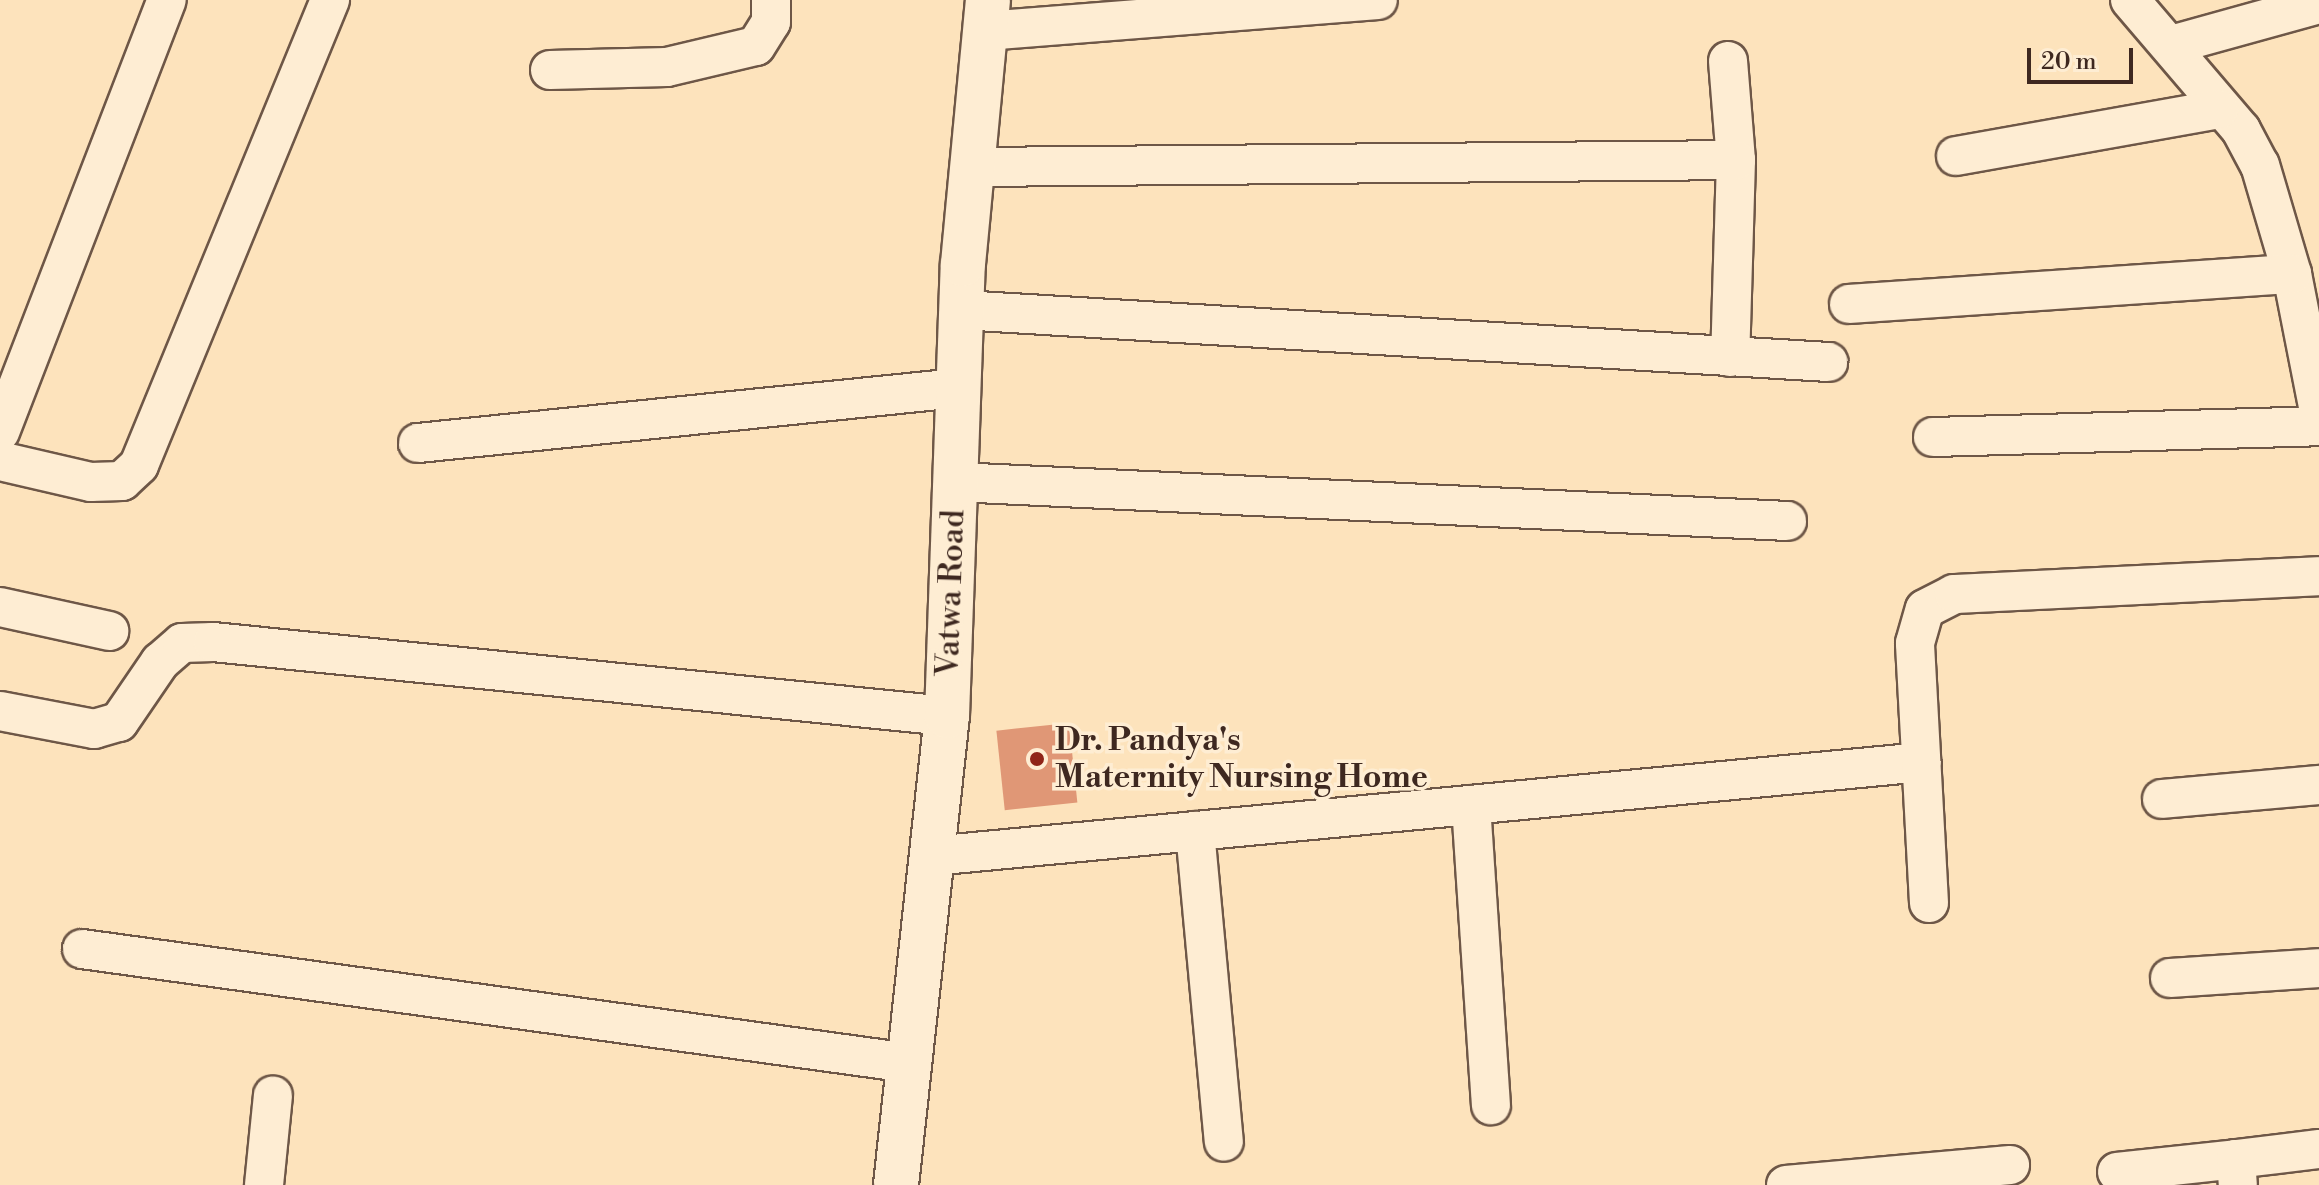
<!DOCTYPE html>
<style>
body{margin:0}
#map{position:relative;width:2319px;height:1185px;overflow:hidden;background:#fde3bc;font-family:"Libre Bodoni",serif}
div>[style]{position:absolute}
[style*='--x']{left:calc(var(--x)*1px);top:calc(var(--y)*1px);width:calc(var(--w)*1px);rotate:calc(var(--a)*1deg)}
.building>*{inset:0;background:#e09776;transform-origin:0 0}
.roads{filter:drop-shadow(2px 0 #6e5747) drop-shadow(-2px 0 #6e5747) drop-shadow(0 2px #6e5747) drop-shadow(0 -2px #6e5747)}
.street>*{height:38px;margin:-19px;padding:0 19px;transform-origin:19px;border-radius:19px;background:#feedd3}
.secondary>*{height:44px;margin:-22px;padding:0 22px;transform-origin:22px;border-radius:22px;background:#feedd3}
.dots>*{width:22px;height:22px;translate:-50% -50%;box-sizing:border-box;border:4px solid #feedd3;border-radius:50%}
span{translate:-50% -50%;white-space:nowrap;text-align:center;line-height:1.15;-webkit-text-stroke:7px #feedd3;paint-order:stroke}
.street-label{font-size:32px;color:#3e2820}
.poi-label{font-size:32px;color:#3e2820;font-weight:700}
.left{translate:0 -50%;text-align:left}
.scale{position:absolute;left:2027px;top:48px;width:106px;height:36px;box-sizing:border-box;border:4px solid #3e2820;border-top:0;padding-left:10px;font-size:24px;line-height:28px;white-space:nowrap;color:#3e2820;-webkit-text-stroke:6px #feedd3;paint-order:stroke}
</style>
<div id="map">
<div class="building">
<i style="left:1069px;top:723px;width:80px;height:73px;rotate:84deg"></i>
</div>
<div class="roads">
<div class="street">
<i style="--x:2130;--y:0;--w:171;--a:49.5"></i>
<i style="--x:2241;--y:130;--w:40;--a:62"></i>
<i style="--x:2260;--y:165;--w:114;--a:73.6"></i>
<i style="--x:2292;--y:274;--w:140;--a:78.9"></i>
<i style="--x:985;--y:31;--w:394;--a:-4.5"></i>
<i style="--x:2171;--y:45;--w:154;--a:-15.5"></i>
<i style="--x:1728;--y:61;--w:99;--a:85.4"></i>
<i style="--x:1736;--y:160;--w:197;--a:91.7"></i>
<i style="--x:550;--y:70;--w:117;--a:-1.5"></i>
<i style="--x:667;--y:67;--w:91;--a:-13.3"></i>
<i style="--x:756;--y:46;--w:28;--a:-58"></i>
<i style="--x:771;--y:22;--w:22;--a:-90"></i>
<i style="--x:1956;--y:156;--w:267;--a:-10.1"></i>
<i style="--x:972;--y:167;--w:764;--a:-0.52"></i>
<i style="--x:1849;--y:304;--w:444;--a:-3.9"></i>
<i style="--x:961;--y:310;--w:869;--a:3.43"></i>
<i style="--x:0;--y:432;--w:463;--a:-68.9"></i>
<i style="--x:1933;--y:437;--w:386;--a:-1.6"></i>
<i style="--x:418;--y:443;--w:543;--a:-5.82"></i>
<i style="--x:0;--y:461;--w:93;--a:13"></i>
<i style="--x:91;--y:482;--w:31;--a:-2"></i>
<i style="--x:122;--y:481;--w:23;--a:-43"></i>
<i style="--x:139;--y:465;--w:503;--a:-67.67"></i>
<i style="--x:955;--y:482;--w:833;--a:2.68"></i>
<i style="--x:0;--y:607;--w:112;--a:12.4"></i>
<i style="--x:0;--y:711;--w:96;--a:10.8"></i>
<i style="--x:94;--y:729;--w:26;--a:-16"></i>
<i style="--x:119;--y:722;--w:73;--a:-55.7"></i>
<i style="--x:160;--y:662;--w:29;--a:-41"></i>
<i style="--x:182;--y:643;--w:31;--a:-2"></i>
<i style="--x:213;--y:642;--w:738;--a:5.76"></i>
<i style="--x:2162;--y:799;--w:158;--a:-5.1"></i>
<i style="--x:1471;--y:805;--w:301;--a:86.2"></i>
<i style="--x:1195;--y:831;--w:312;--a:84.7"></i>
<i style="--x:932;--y:856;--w:994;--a:-5.42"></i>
<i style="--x:1929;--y:903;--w:260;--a:-93.1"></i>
<i style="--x:1915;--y:643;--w:35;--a:-74"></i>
<i style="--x:1925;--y:609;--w:33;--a:-27"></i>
<i style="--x:1954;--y:594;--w:365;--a:-2.8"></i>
<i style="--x:82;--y:949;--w:835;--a:7.85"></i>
<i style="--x:2170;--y:978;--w:149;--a:-3.8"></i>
<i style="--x:2236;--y:1159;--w:84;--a:-6.9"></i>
<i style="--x:2117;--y:1172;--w:120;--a:-6.2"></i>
<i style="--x:2236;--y:1159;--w:26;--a:86"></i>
<i style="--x:264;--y:1185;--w:90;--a:-84.3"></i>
<i style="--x:1786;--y:1185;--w:225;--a:-5.1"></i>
</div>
<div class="secondary">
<i style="--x:896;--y:1185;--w:472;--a:-83.8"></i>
<i style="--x:947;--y:716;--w:452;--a:-88"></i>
<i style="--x:963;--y:264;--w:265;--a:-84.6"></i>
</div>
</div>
<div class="dots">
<i style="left:1037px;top:759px;background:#8f2418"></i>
</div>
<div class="street-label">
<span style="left:951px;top:593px;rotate:-88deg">Vatwa Road</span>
</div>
<div class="poi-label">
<span class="left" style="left:1055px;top:759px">Dr. Pandya's<br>Maternity Nursing Home</span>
</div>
<div class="scale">20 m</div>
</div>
